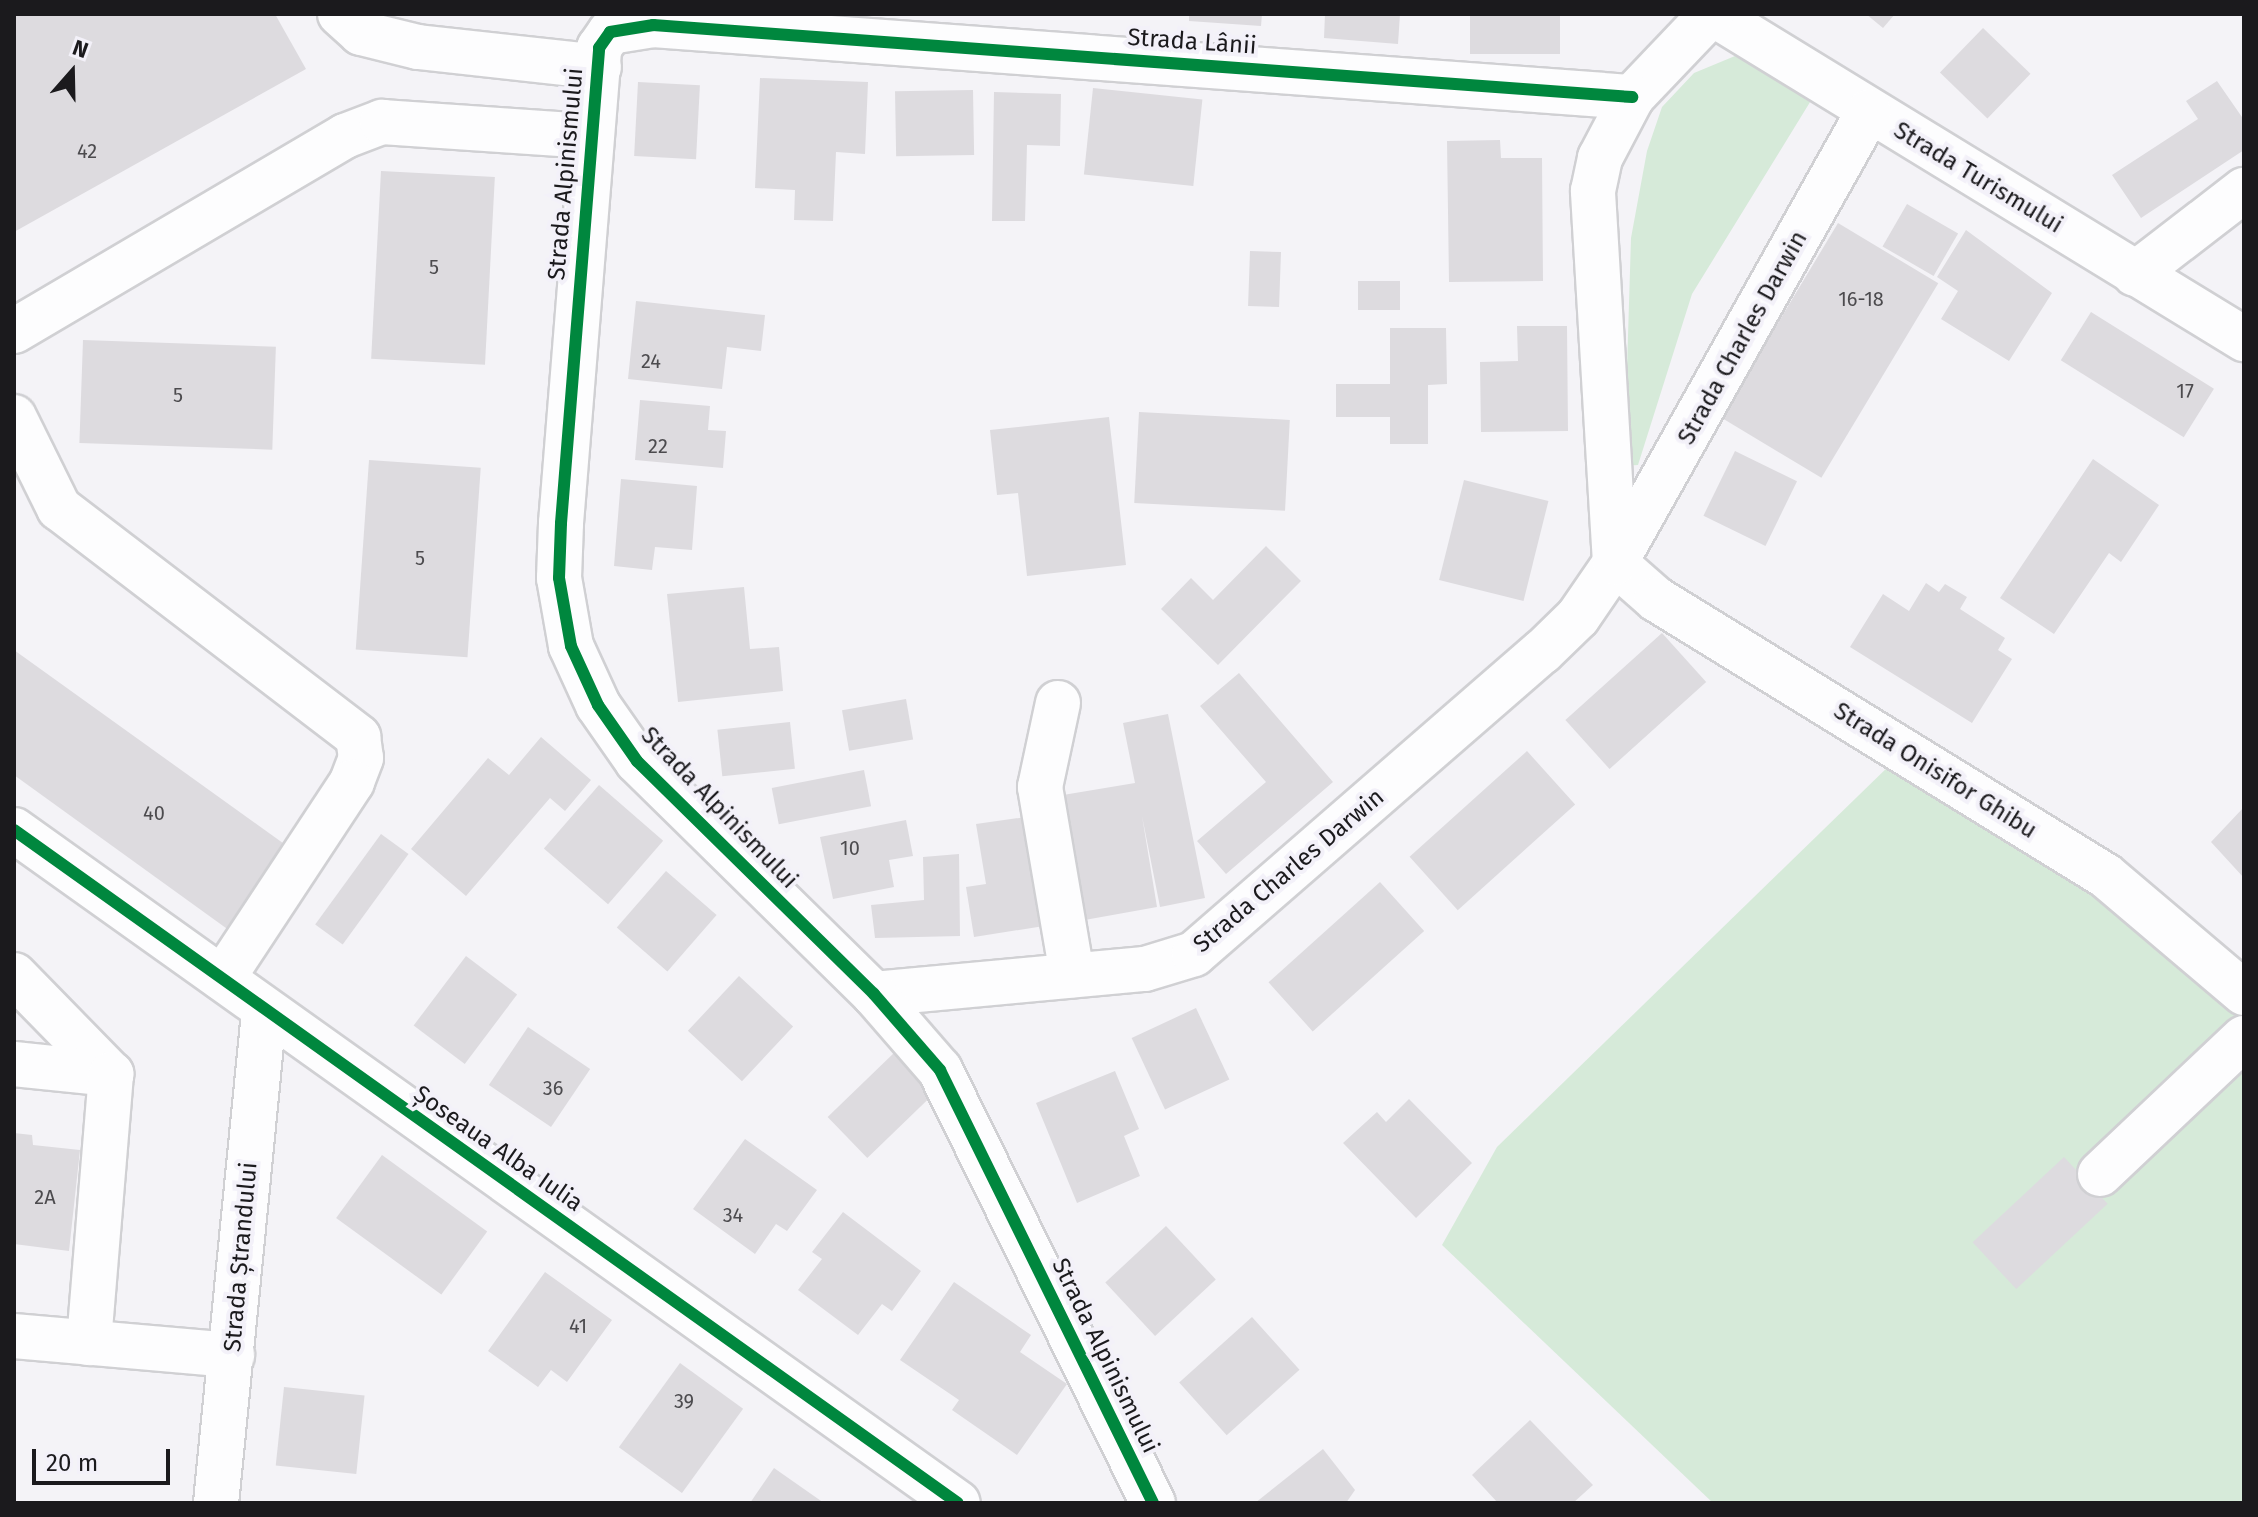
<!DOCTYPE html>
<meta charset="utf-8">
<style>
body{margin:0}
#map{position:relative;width:2258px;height:1517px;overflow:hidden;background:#f4f3f7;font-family:"Fira Sans",sans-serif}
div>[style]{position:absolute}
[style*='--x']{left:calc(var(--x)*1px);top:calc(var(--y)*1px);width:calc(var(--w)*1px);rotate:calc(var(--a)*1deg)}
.green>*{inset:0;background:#d6ead9}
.building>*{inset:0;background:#dddbdf;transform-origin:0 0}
.roads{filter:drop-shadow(2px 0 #d0d0d3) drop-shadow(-2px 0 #d0d0d3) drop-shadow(0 2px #d0d0d3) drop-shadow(0 -2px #d0d0d3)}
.minor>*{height:44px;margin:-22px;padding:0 22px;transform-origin:22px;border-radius:22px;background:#fdfdfe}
.major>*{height:44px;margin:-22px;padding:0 22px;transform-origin:22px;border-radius:22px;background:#fdfdfe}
.cycleway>*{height:12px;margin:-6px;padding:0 6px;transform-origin:6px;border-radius:6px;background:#00873e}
span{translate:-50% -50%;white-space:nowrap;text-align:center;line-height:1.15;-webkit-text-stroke:8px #f3f1f9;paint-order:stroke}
.number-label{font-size:20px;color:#4c4b4e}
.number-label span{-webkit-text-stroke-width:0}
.street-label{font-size:24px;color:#1b1a1d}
.frame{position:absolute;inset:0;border:16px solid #1b1a1d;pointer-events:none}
.north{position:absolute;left:32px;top:32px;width:80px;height:80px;-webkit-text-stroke:6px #f3f1f9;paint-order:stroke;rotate:20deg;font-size:22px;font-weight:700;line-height:32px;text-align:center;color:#1b1a1d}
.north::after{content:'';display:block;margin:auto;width:28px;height:36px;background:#1b1a1d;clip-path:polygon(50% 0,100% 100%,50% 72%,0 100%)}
.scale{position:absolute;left:32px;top:1449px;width:138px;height:36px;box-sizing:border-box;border:4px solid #1b1a1d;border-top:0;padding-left:10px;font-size:24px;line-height:28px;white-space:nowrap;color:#1b1a1d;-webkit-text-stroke:6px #f3f1f9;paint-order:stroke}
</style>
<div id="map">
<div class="green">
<i style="clip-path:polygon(1735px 56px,1815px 94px,1692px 294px,1638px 465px,1624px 466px,1631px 238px,1647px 151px,1662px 107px,1694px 73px)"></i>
<i style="clip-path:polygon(1893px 762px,2177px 949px,2244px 1017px,2244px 1503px,1713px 1503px,1442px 1245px,1497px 1147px)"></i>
</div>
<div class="building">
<i style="clip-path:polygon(14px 14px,275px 14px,306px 69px,14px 232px)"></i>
<i style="clip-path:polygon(1189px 14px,1262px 14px,1261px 26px,1189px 21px)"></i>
<i style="clip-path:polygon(1325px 14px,1400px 14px,1398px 44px,1324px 38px)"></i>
<i style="left:1470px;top:14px;width:90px;height:40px"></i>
<i style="clip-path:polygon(1866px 14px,1895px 14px,1883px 28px)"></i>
<i style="left:1983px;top:28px;width:66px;height:62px;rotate:44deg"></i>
<i style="clip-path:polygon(760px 78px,868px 82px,865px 154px,836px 152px,833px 221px,794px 220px,795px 190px,755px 188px)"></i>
<i style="clip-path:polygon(2217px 81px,2244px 120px,2244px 150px,2141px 218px,2112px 175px,2198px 119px,2186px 101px)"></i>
<i style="left:638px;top:82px;width:62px;height:74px;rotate:3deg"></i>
<i style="left:1093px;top:88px;width:110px;height:87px;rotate:6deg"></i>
<i style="left:973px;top:90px;width:65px;height:78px;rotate:89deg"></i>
<i style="clip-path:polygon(994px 92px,1061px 94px,1060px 146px,1027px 145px,1025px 221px,992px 221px)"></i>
<i style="clip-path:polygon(1500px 140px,1501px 158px,1542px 158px,1543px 281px,1449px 282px,1447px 141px)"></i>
<i style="left:381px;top:171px;width:114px;height:188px;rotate:3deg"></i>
<i style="left:1907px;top:204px;width:59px;height:49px;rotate:30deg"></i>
<i style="left:1838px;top:223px;width:117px;height:227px;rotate:31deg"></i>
<i style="clip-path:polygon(1966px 230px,2052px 293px,2009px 361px,1941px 319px,1958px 291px,1937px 277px)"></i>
<i style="left:1250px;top:251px;width:31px;height:55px;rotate:2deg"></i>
<i style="left:1358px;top:281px;width:42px;height:29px"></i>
<i style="clip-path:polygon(636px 301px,765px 315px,761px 351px,727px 347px,722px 389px,628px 379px)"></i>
<i style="left:2091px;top:312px;width:145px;height:57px;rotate:32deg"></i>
<i style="clip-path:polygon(1517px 326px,1567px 326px,1568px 431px,1481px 432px,1480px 362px,1518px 361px)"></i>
<i style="clip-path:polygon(1390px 328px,1446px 328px,1447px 384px,1428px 385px,1428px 444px,1390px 444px,1390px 417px,1336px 417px,1336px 384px,1390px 384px)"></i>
<i style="left:83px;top:340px;width:193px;height:103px;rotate:2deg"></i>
<i style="clip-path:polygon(640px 400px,710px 406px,708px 430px,726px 431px,723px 468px,635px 460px)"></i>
<i style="left:1139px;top:412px;width:151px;height:91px;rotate:3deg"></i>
<i style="clip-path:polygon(1109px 417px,1126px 565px,1027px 576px,1018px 493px,997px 495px,990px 430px)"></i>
<i style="left:1735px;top:451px;width:69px;height:72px;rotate:26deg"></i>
<i style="clip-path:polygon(2093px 459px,2159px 505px,2121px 562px,2109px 553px,2054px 634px,2000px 598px)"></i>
<i style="left:369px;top:460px;width:112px;height:190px;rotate:4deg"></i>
<i style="clip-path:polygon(621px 479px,697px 486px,692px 550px,655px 547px,652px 570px,614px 566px)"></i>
<i style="left:1464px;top:480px;width:87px;height:103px;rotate:14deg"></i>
<i style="clip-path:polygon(1266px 546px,1301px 581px,1218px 665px,1161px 609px,1191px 578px,1213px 600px)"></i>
<i style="clip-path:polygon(1926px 583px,1939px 592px,1945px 584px,1967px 597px,1960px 609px,2005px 638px,1998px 650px,2012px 659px,1972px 723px,1850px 647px,1883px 594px,1909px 611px)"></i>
<i style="clip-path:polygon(744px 587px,750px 649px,779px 647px,783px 691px,678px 702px,667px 594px)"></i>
<i style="left:1662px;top:633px;width:66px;height:130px;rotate:48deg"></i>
<i style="clip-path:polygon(14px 650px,294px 851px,237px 936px,14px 775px)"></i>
<i style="clip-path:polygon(1239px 673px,1333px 782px,1226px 874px,1197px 841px,1266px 782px,1200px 706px)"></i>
<i style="left:906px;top:699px;width:41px;height:65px;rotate:80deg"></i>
<i style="clip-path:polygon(1168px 714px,1205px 898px,1160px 907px,1142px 816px,1157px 907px,1068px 923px,1045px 798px,1135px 783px,1123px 723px)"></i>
<i style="left:790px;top:722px;width:47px;height:73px;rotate:84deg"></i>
<i style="clip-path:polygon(541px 737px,591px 780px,565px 811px,550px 798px,466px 896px,411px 849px,488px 758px,509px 775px)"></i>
<i style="left:1527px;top:751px;width:72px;height:158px;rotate:48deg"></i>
<i style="left:864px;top:770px;width:37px;height:94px;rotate:79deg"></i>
<i style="left:599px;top:785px;width:85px;height:84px;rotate:41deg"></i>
<i style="clip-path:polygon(2244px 807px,2244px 878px,2211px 842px)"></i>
<i style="clip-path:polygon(1026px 817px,1044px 926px,974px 937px,966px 887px,986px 884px,976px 824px)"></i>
<i style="clip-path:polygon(906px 820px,913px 856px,889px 860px,894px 887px,833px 899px,820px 837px)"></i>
<i style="left:381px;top:834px;width:34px;height:112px;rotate:36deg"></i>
<i style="clip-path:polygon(959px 854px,960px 936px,875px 938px,871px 905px,924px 900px,923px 857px)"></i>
<i style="left:666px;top:871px;width:67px;height:75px;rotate:41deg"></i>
<i style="left:1380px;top:882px;width:66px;height:150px;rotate:48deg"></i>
<i style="left:466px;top:956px;width:64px;height:87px;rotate:37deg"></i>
<i style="left:739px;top:976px;width:74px;height:75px;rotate:43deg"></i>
<i style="left:1196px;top:1008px;width:79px;height:71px;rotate:65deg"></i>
<i style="left:528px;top:1027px;width:75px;height:70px;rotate:34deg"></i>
<i style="left:896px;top:1051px;width:57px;height:95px;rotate:46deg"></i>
<i style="clip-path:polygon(1115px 1071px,1139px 1129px,1124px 1136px,1140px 1176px,1077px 1203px,1036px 1103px)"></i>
<i style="clip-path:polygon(1409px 1099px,1472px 1163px,1416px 1218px,1343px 1143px,1377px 1112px,1386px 1122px)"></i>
<i style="clip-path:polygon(14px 1133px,32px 1135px,33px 1145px,80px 1150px,69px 1251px,14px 1244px)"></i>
<i style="clip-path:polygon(745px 1139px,817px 1190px,787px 1231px,776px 1224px,755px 1254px,693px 1209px)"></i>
<i style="left:382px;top:1155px;width:130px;height:78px;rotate:36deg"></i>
<i style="left:2064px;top:1157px;width:64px;height:125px;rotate:47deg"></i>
<i style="clip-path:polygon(843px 1212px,921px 1271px,892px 1311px,882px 1304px,858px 1335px,798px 1290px,822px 1259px,812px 1252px)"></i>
<i style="left:1166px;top:1226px;width:73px;height:83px;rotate:47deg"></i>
<i style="clip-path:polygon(545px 1272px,612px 1320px,567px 1382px,551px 1370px,538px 1387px,488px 1351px)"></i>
<i style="clip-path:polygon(954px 1282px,1031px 1335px,1020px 1352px,1067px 1384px,1017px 1455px,952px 1410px,959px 1400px,900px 1360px)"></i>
<i style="left:1252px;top:1317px;width:71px;height:98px;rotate:48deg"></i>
<i style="left:680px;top:1363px;width:78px;height:104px;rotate:36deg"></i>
<i style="left:284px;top:1387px;width:81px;height:79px;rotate:6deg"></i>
<i style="clip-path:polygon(1530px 1420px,1593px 1485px,1573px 1503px,1498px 1503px,1472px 1475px)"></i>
<i style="clip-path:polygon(1323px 1449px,1355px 1490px,1346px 1503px,1255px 1503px)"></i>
<i style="clip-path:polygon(774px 1468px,824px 1503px,750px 1503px)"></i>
</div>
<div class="roads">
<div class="minor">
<i style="--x:340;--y:14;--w:28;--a:42"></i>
<i style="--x:361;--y:33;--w:59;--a:13.8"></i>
<i style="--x:418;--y:47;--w:182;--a:6.3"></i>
<i style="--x:1713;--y:14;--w:623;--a:31.47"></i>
<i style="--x:2135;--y:274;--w:138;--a:-37.6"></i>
<i style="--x:14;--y:331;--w:384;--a:-30.5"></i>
<i style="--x:345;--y:136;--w:40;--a:-21"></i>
<i style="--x:382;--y:122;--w:208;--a:3.9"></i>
<i style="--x:14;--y:417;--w:102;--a:63.7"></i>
<i style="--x:59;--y:508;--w:377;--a:37.4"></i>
<i style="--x:358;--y:737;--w:21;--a:82"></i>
<i style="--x:361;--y:758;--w:26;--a:111"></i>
<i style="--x:352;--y:782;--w:235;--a:123.4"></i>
<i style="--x:1615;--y:563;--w:55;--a:41.3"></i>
<i style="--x:1656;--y:599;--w:528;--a:31.61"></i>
<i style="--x:2106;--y:876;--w:181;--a:40.3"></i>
<i style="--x:1615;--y:563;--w:373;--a:-93.4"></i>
<i style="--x:1593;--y:191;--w:34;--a:-78"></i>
<i style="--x:1600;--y:158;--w:69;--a:-62.3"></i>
<i style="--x:1632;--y:97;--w:115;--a:-46.4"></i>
<i style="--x:1058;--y:703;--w:86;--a:102.1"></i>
<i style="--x:1040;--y:787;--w:191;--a:80.3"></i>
<i style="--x:14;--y:975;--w:139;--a:45.6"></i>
<i style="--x:874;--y:994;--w:272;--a:-5.3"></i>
<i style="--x:1145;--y:969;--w:51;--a:-17"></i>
<i style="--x:1194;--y:954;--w:461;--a:-41"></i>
<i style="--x:1542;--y:652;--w:50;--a:-44.2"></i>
<i style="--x:1578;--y:617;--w:65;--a:-55.6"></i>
<i style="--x:1615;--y:563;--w:518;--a:-60.67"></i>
<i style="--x:14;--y:1064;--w:98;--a:5.9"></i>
<i style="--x:111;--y:1074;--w:270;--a:94.7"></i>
<i style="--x:2100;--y:1174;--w:198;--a:-43.4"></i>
<i style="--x:14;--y:1336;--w:219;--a:5"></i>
<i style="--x:216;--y:1503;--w:495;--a:-84.4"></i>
<i style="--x:1153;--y:1503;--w:483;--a:-116.2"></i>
<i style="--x:940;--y:1070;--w:101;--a:-131"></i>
<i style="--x:874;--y:994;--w:332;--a:-135.5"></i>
<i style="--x:637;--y:761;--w:68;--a:-124.9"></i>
<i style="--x:598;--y:705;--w:65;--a:-114.6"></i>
<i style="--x:571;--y:646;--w:69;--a:-100"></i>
<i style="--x:559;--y:578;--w:55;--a:-87.9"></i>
<i style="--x:561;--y:523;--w:477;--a:-85.4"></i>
<i style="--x:599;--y:48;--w:19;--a:-55"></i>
<i style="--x:610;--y:32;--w:44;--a:-9.2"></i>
<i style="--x:653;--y:25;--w:982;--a:4.21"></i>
</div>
<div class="major">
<i style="--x:14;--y:830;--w:1159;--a:35.49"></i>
</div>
</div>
<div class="cycleway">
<i style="--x:14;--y:830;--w:1159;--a:35.49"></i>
<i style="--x:1153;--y:1503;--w:483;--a:-116.2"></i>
<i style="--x:940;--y:1070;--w:101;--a:-131"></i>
<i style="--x:874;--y:994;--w:332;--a:-135.5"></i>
<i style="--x:637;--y:761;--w:68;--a:-124.9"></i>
<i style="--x:598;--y:705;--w:65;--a:-114.6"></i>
<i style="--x:571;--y:646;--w:69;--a:-100"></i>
<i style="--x:559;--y:578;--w:55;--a:-87.9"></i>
<i style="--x:561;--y:523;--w:477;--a:-85.4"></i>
<i style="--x:599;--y:48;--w:19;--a:-55"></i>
<i style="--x:610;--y:32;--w:44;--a:-9.2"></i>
<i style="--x:653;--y:25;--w:982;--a:4.21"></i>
</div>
<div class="number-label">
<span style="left:87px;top:151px">42</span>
<span style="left:434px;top:267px">5</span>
<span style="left:1861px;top:299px">16-18</span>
<span style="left:651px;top:361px">24</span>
<span style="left:2185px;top:391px">17</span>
<span style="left:178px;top:395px">5</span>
<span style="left:658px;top:446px">22</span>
<span style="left:420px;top:558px">5</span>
<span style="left:154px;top:813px">40</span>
<span style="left:850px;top:848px">10</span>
<span style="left:553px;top:1088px">36</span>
<span style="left:45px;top:1197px">2A</span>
<span style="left:733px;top:1215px">34</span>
<span style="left:578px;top:1326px">41</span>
<span style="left:684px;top:1401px">39</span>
</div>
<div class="street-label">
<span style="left:1192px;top:42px;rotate:4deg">Strada Lânii</span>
<span style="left:566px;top:174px;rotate:-85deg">Strada Alpinismului</span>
<span style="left:1978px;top:178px;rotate:31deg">Strada Turismului</span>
<span style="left:1743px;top:338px;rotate:-61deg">Strada Charles Darwin</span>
<span style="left:1935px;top:771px;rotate:32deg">Strada Onisifor Ghibu</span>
<span style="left:719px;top:808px;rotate:46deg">Strada Alpinismului</span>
<span style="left:1289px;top:871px;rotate:-40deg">Strada Charles Darwin</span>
<span style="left:498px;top:1149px;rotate:35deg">Șoseaua Alba Iulia</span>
<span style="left:241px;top:1257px;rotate:-85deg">Strada Ștrandului</span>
<span style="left:1105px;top:1356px;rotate:64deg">Strada Alpinismului</span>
</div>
<div class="frame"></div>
<div class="north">N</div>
<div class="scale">20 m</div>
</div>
